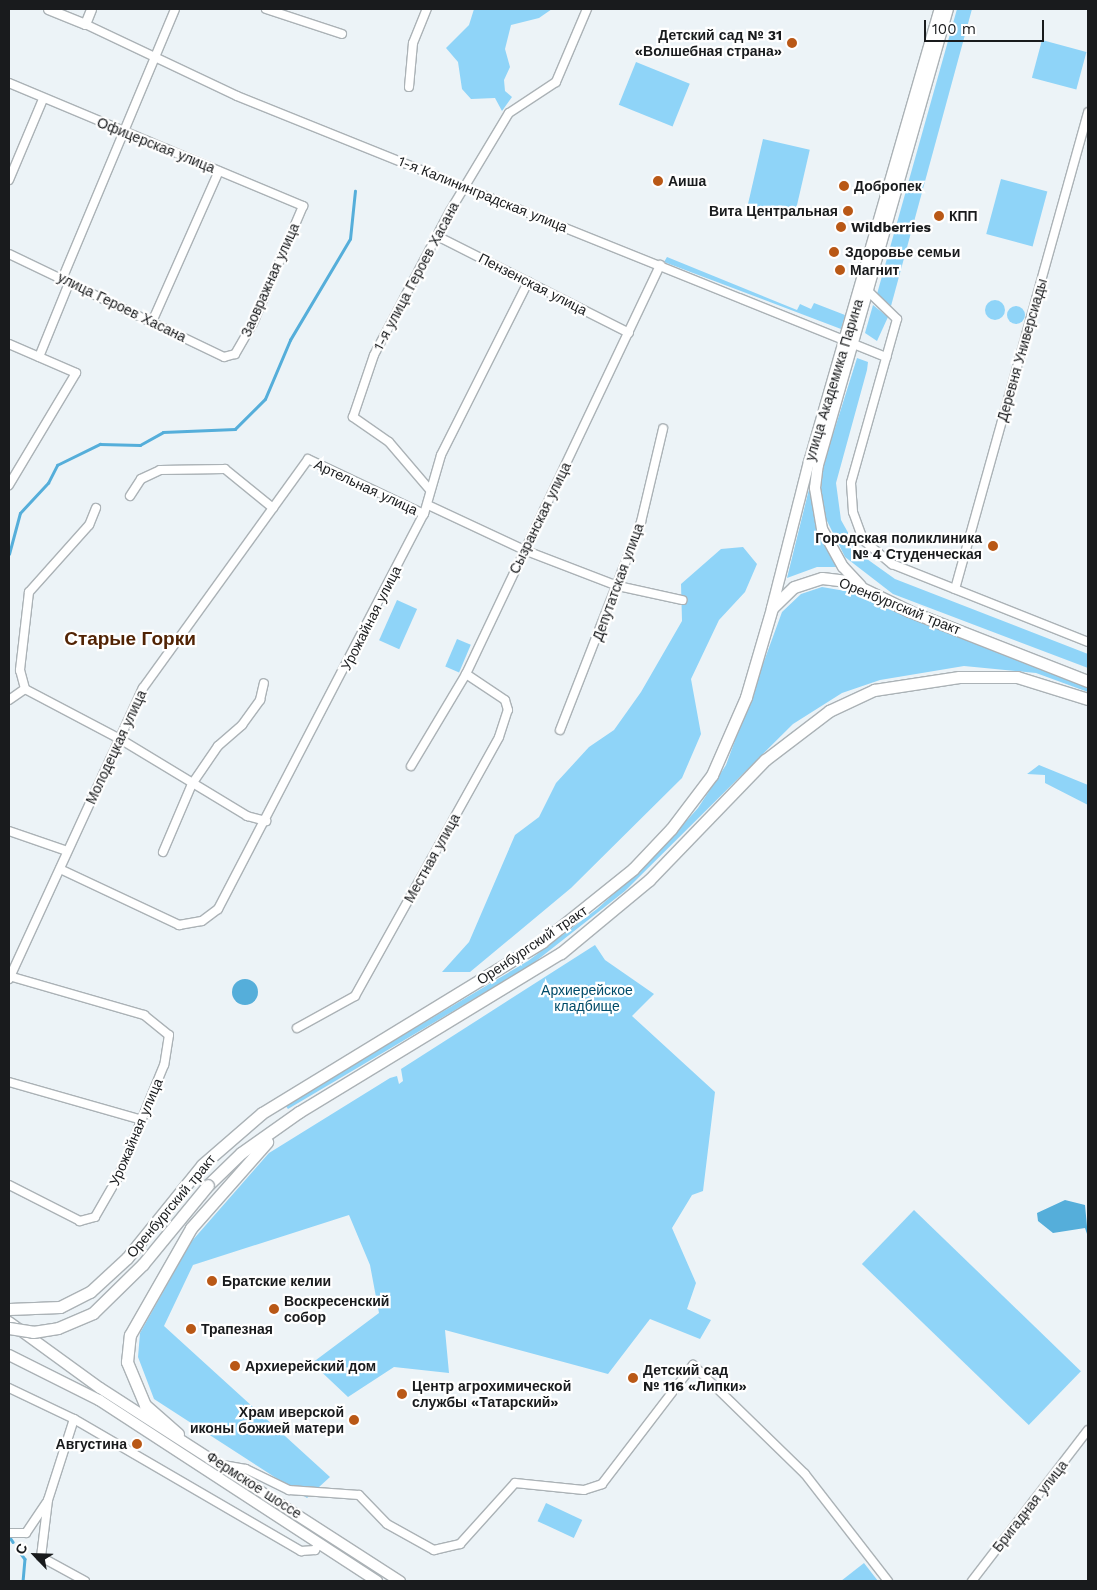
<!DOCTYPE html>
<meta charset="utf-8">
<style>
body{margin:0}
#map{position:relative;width:1097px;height:1590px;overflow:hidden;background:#ecf3f7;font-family:"Work Sans",sans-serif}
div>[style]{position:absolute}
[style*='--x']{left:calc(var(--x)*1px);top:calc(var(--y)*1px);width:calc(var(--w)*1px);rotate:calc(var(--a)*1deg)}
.green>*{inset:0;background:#8fd4f8;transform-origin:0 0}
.round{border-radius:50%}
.water>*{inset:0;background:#55aeda}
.stream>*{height:2.5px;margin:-1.25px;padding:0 1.25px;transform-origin:1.25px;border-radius:1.25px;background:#55aeda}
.roads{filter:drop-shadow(1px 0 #abb2b6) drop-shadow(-1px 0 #abb2b6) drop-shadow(0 1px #abb2b6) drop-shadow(0 -1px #abb2b6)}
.minor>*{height:8px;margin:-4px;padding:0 4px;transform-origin:4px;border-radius:4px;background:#fff}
.tertiary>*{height:9px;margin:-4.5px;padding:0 4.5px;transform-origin:4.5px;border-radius:4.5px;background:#fff}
.secondary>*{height:10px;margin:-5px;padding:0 5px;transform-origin:5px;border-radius:5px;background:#fff}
.primary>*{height:11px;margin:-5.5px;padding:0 5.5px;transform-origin:5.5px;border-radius:5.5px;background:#fff}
.bridges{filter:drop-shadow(1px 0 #abb2b6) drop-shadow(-1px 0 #abb2b6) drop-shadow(0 1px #abb2b6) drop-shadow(0 -1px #abb2b6)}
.primary-bridge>*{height:11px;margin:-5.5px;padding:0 5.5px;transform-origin:5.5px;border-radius:5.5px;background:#fff}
.dots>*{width:14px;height:14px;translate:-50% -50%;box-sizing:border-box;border:2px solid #fff;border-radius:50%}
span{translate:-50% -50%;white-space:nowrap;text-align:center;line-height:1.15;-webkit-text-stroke:4.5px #fff;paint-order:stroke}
.poi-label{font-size:14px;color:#191b1d;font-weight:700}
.right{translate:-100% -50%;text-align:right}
.left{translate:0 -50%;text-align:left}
.street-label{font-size:14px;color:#191b1d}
.park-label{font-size:14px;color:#004c6a}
.district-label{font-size:19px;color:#512304;font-weight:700}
.frame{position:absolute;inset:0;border:10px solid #191b1d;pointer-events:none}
.north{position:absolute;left:10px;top:1530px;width:50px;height:50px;-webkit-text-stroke:4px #fff;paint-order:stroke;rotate:294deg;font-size:14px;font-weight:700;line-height:20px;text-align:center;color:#191b1d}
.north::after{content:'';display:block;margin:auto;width:18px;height:22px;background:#191b1d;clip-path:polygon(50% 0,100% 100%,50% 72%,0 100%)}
.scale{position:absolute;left:924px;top:20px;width:120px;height:22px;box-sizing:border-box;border:2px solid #191b1d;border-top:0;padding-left:6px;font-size:15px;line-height:18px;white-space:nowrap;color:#191b1d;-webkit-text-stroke:4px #fff;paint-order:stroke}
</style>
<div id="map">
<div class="green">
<i style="clip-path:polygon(474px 9px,552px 9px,539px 18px,511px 25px,505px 49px,510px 67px,504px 80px,505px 91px,512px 97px,502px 111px,495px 98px,471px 99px,462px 89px,458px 62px,446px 48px,469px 25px)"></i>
<i style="clip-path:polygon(957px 9px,972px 9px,891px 306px,877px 294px)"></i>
<i style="left:1042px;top:40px;width:46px;height:39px;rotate:15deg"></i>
<i style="left:636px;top:62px;width:58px;height:46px;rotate:22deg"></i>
<i style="left:763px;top:139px;width:48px;height:70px;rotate:13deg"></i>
<i style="left:1001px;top:179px;width:48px;height:57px;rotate:15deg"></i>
<i style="clip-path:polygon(667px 257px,797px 310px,800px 304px,811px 309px,814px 303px,845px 315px,841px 329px,664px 262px)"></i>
<i class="round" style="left:985px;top:300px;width:20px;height:20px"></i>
<i style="clip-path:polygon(873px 305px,888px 317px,877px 341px,865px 333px)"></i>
<i class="round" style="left:1007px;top:306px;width:18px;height:18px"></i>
<i style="clip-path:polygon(857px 358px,868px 362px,867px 370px,836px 483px,841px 520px,860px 554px,895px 579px,1088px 654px,1088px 668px,893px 594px,845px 557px,826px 519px,821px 489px,824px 463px)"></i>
<i style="clip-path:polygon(810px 485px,818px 530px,838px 567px,817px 567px,787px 578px)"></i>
<i style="clip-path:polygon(743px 547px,757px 564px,745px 592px,719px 620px,691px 679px,701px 734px,682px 778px,571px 888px,470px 972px,442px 972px,469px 942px,515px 835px,539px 817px,556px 783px,589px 747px,614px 730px,641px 692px,682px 621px,681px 584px,721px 549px)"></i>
<i style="clip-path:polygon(822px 587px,851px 592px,1088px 687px,1088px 692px,1036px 673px,964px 666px,880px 680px,842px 693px,793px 724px,625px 891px,531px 965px,288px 1109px,285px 1105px,528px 961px,597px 909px,652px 859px,698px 808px,726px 765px,782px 612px,801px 594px)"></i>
<i style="left:397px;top:600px;width:22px;height:44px;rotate:24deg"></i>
<i style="left:457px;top:639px;width:15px;height:30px;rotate:23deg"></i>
<i style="clip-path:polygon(1039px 765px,1088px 785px,1088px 805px,1045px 783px,1045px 775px,1027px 774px)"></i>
<i style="clip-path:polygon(595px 945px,605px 960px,654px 994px,632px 1016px,715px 1092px,703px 1191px,692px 1195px,672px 1228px,696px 1283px,687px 1309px,711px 1320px,700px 1339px,650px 1319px,608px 1374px,445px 1330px,449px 1373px,394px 1367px,348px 1397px,312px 1363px,379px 1313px,370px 1265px,349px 1215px,193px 1265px,164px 1326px,330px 1477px,307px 1498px,154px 1399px,138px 1357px,140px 1333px,191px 1242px,269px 1153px,390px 1078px,397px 1076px,399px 1084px,403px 1081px,401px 1069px)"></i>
<i style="left:914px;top:1210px;width:232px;height:75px;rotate:44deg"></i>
<i style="left:546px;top:1503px;width:40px;height:20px;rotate:25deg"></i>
<i style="clip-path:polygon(864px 1563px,878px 1581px,841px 1581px)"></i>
</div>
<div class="water">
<i class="round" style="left:232px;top:979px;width:26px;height:26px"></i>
<i style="clip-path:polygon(1065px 1200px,1085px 1205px,1088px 1237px,1085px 1228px,1053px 1233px,1038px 1221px,1037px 1213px)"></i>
</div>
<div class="stream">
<i style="--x:9;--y:554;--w:42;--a:-75"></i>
<i style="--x:20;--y:513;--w:41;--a:-47"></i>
<i style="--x:48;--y:483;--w:20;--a:-63"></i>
<i style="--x:57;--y:465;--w:48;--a:-26"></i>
<i style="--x:100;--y:444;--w:40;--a:1.4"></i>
<i style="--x:140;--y:445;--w:26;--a:-29"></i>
<i style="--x:163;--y:432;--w:72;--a:-2.4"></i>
<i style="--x:235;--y:429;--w:42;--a:-45"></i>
<i style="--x:265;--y:399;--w:64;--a:-67"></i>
<i style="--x:290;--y:340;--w:117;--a:-59.3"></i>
<i style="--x:350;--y:239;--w:48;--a:-84.1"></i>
<i style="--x:9;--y:1536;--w:7;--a:56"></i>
<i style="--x:18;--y:1550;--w:11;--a:52"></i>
<i style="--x:25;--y:1559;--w:22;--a:95"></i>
</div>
<div class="roads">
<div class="minor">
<i style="--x:266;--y:9;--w:80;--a:18.2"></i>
<i style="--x:85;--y:24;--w:168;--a:25.3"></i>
<i style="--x:237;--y:96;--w:700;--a:21.91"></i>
<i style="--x:9;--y:83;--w:319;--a:22.7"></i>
<i style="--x:303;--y:206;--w:127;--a:113.1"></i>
<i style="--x:253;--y:323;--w:36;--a:120"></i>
<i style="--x:235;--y:354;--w:11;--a:165"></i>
<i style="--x:224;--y:357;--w:238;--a:-154.4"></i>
<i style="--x:409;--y:87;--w:44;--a:-84.8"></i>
<i style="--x:413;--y:43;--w:37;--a:-68"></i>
<i style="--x:9;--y:180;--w:88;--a:-67.2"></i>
<i style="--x:437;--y:236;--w:215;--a:26.8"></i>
<i style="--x:63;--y:277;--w:290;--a:-67.3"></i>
<i style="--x:869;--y:292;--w:39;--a:44"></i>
<i style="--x:897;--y:319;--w:170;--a:105.7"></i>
<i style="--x:851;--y:483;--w:29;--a:86"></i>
<i style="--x:853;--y:512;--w:30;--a:70"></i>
<i style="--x:863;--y:540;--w:38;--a:40"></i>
<i style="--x:892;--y:564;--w:211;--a:21.7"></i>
<i style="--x:152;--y:322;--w:165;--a:-66.1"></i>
<i style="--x:9;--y:344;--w:73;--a:23.4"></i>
<i style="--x:76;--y:373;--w:131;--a:120.9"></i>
<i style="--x:39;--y:357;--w:80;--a:-67.9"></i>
<i style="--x:430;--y:490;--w:63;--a:-130.5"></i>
<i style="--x:389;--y:442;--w:44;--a:-145.2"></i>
<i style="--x:353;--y:417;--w:65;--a:-71.3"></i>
<i style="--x:374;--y:355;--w:163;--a:-62.2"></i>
<i style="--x:450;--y:211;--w:114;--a:-59"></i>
<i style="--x:509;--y:113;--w:56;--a:-33.4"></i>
<i style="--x:556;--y:82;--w:79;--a:-67"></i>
<i style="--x:130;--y:496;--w:20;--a:-57"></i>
<i style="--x:141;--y:479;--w:21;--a:-25"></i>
<i style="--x:160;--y:470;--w:65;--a:-0.9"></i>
<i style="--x:225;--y:469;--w:62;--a:39.1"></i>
<i style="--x:428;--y:505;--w:106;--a:25.1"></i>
<i style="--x:524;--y:550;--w:101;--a:21"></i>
<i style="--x:618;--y:586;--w:66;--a:12.3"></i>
<i style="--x:96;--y:508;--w:18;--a:112"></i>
<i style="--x:89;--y:525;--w:90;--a:131.8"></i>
<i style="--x:29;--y:592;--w:79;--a:96.6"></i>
<i style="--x:20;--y:670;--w:20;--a:75"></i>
<i style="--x:25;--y:689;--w:107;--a:27.8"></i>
<i style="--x:120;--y:739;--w:149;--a:31.2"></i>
<i style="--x:247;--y:816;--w:20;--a:15"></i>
<i style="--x:955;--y:589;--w:495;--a:-74.4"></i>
<i style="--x:9;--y:700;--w:19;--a:-35"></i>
<i style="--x:560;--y:730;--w:223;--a:-68.7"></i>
<i style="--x:641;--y:522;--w:96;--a:-76.7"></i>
<i style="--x:411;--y:766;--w:107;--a:-59.1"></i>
<i style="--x:466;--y:674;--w:453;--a:-64.6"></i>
<i style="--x:9;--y:831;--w:61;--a:19"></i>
<i style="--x:163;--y:852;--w:74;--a:-66.9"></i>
<i style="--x:192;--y:784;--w:46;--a:-55.6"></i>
<i style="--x:218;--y:746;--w:32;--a:-41"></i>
<i style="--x:242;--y:725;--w:31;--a:-54"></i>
<i style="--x:260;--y:700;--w:17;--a:-77"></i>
<i style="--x:60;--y:869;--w:132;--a:25.2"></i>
<i style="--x:179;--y:925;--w:23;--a:-10"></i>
<i style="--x:202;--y:921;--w:20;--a:-37"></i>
<i style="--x:218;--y:909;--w:445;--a:-62.5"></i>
<i style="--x:424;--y:514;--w:61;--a:-73.9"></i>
<i style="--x:441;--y:455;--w:194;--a:-63.3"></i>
<i style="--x:9;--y:976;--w:141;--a:16.1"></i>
<i style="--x:144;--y:1015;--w:32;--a:39"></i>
<i style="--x:169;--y:1035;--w:30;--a:99"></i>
<i style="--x:164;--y:1065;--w:121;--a:112.3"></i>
<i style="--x:118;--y:1177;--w:46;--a:119.9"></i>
<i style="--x:95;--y:1217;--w:16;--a:165"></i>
<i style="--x:80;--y:1221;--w:80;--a:-153.1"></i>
<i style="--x:9;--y:979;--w:320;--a:-65.3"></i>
<i style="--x:143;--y:688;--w:282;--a:-54.2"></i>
<i style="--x:308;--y:459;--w:128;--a:25.4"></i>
<i style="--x:297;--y:1028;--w:66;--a:-28.9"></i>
<i style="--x:355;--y:996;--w:296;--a:-60.9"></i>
<i style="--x:499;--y:737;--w:28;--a:-72"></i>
<i style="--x:508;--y:710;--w:10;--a:-107"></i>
<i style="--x:505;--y:700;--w:47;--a:-146.3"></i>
<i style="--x:9;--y:1082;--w:138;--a:15.9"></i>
<i style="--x:9;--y:1388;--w:72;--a:25.5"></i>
<i style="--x:74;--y:1419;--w:263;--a:30.2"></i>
<i style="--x:301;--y:1551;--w:14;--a:-4"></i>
<i style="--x:315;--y:1550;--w:8;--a:-60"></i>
<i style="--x:74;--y:1419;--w:85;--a:107.8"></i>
<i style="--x:48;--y:1500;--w:57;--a:97"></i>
<i style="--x:41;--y:1557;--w:50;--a:28.6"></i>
<i style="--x:223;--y:1465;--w:23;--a:10"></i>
<i style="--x:246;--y:1469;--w:48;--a:26"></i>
<i style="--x:289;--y:1490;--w:70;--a:4.1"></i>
<i style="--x:359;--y:1495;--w:40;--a:46"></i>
<i style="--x:387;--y:1524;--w:54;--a:29"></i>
<i style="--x:434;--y:1550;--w:27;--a:-13"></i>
<i style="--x:460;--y:1544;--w:82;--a:-48"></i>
<i style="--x:515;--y:1483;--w:69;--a:5.8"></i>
<i style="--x:584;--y:1490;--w:19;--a:-18"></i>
<i style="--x:602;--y:1484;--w:150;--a:-52.6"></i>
<i style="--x:693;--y:1365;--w:156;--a:44.2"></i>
<i style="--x:805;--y:1474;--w:135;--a:52.2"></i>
<i style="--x:9;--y:1533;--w:17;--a:0"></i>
<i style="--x:26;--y:1533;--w:37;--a:-56"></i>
<i style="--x:972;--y:1581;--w:190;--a:-52.5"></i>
</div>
<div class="tertiary">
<i style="--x:48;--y:9;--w:40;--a:22"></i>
<i style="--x:85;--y:24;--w:16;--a:-68"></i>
</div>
<div class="secondary">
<i style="--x:861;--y:586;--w:26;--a:-133"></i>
<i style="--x:843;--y:567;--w:43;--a:-118.9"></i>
<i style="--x:822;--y:529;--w:42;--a:-99.7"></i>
<i style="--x:815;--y:488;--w:23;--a:-83"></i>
<i style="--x:818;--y:465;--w:474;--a:-74.1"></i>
<i style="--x:772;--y:608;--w:151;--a:-75.8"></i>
<i style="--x:809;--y:462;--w:472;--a:-73.9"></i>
<i style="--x:9;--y:1322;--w:112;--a:36"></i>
<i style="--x:100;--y:1388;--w:357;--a:32.8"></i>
<i style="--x:9;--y:1355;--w:101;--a:26.6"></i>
<i style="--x:99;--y:1400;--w:332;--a:33.1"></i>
</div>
<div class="primary">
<i style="--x:208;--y:1185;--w:46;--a:-44.1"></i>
<i style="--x:241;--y:1153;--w:71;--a:-35.3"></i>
<i style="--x:299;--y:1112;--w:306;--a:-31.3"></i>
<i style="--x:561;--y:953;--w:114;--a:-39.7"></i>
<i style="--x:649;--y:880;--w:167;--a:-46"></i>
<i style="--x:765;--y:760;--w:81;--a:-37.4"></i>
<i style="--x:829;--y:711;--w:50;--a:-25"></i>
<i style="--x:874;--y:690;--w:86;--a:-8.7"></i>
<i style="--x:959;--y:677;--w:58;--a:0"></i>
<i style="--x:1017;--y:677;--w:74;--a:17.2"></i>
<i style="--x:9;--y:1309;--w:51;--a:-2.2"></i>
<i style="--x:60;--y:1307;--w:34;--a:-27"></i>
<i style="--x:90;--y:1292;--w:50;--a:-42.6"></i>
<i style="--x:127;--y:1258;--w:119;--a:-51.1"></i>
<i style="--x:202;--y:1165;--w:79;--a:-40.9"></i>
<i style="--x:262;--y:1113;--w:328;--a:-31.4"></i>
<i style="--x:542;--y:942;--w:117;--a:-38.7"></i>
<i style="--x:633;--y:869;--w:55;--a:-46.5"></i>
<i style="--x:671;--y:829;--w:68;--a:-52.8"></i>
<i style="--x:712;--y:775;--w:85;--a:-66.4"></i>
<i style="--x:746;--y:697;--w:93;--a:-73.7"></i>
<i style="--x:772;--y:608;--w:30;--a:-44"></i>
<i style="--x:794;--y:587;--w:29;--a:-18"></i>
<i style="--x:822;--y:578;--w:25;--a:7"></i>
<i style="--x:847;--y:581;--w:69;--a:25.8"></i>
<i style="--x:909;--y:611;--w:192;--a:21.4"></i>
<i style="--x:178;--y:1434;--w:44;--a:-138.7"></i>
<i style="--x:145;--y:1405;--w:47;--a:-112.7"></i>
<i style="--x:127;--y:1362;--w:27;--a:-84"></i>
<i style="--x:130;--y:1335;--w:123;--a:-60.3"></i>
<i style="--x:191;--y:1228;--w:115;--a:-48.5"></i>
</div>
</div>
<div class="bridges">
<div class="primary-bridge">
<i style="--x:9;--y:1328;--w:24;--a:9"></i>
<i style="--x:33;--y:1332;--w:25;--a:-9"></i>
<i style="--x:58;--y:1328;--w:38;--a:-23"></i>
<i style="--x:93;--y:1313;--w:70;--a:-44.4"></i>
<i style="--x:143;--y:1264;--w:102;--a:-50.6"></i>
</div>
</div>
<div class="dots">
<i style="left:792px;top:43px;background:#b95816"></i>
<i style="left:658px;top:181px;background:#b95816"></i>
<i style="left:844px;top:186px;background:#b95816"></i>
<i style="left:848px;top:211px;background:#b95816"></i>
<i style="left:939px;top:216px;background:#b95816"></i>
<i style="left:841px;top:227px;background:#b95816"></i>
<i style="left:834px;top:252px;background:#b95816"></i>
<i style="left:840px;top:270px;background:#b95816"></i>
<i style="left:993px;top:546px;background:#b95816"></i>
<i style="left:212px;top:1281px;background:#b95816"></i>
<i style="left:274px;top:1309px;background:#b95816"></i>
<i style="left:191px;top:1329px;background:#b95816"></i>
<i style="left:235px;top:1366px;background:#b95816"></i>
<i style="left:633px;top:1378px;background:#b95816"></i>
<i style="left:402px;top:1394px;background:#b95816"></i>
<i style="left:354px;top:1420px;background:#b95816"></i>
<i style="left:137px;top:1444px;background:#b95816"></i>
</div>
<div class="poi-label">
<span class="right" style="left:782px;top:43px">Детский сад № 31<br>«Волшебная страна»</span>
<span class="left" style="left:668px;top:181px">Аиша</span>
<span class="left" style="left:854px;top:186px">Добропек</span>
<span class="right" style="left:838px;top:211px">Вита Центральная</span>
<span class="left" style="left:949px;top:216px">КПП</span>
<span class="left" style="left:851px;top:227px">Wildberries</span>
<span class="left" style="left:845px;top:252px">Здоровье семьи</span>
<span class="left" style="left:850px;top:270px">Магнит</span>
<span class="right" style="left:982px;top:546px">Городская поликлиника<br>№ 4 Студенческая</span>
<span class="left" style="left:222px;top:1281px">Братские келии</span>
<span class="left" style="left:284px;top:1309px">Воскресенский<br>собор</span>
<span class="left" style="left:201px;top:1329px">Трапезная</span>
<span class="left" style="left:245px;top:1366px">Архиерейский дом</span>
<span class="left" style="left:643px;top:1378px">Детский сад<br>№ 116 «Липки»</span>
<span class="left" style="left:412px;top:1394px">Центр агрохимической<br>службы «Татарский»</span>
<span class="right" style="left:344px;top:1420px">Храм иверской<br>иконы божией матери</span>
<span class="right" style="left:127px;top:1444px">Августина</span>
</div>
<div class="street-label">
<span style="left:156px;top:145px;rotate:22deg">Офицерская улица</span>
<span style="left:483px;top:194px;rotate:22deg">1-я Калининградская улица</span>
<span style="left:416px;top:276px;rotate:-62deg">1-я улица Героев Хасана</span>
<span style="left:270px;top:280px;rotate:-66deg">Заовражная улица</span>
<span style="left:533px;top:284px;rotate:27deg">Пензенская улица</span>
<span style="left:122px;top:307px;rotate:26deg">улица Героев Хасана</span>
<span style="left:1022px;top:350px;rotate:-74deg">Деревня Универсиады</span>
<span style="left:834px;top:380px;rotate:-73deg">улица Академика Парина</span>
<span style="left:366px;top:487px;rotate:25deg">Артельная улица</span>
<span style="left:540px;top:518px;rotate:-64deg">Сызранская улица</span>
<span style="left:618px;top:582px;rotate:-70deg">Депутатская улица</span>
<span style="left:900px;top:606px;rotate:22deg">Оренбургский тракт</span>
<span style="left:371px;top:618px;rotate:-63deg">Урожайная улица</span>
<span style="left:116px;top:747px;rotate:-65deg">Молодецкая улица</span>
<span style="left:432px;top:858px;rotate:-61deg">Местная улица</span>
<span style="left:532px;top:945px;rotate:-34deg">Оренбургский тракт</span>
<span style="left:136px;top:1132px;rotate:-67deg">Урожайная улица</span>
<span style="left:171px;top:1206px;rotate:-50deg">Оренбургский тракт</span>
<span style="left:254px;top:1485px;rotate:33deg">Фермское шоссе</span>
<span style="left:1030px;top:1506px;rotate:-52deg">Бригадная улица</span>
</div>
<div class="park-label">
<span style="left:587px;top:998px">Архиерейское<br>кладбище</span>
</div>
<div class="district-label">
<span style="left:130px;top:639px">Старые Горки</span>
</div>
<div class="frame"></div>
<div class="north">С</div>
<div class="scale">100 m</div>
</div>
